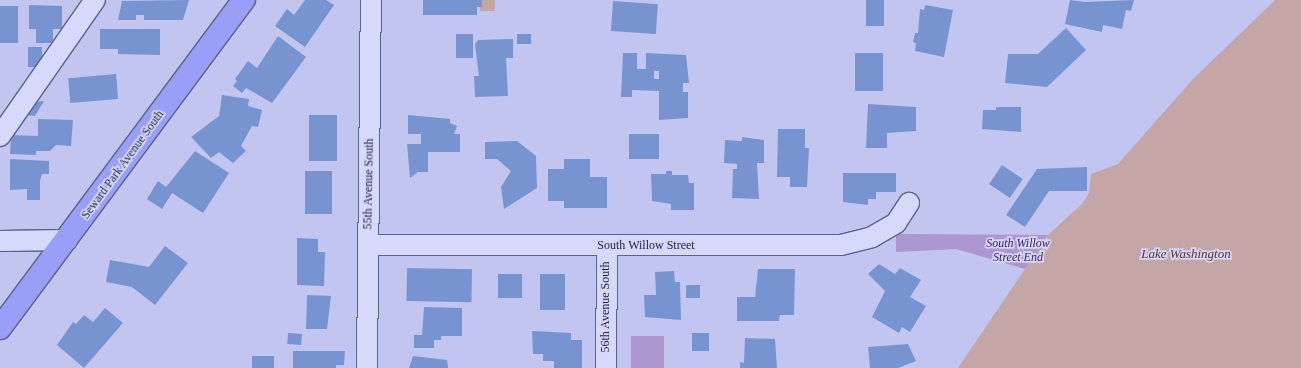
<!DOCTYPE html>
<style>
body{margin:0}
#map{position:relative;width:1301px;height:368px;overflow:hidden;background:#c3c5f1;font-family:Georgia,serif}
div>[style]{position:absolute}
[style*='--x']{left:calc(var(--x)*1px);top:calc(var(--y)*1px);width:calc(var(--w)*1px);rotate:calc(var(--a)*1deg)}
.green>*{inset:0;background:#ac96d0;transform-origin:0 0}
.water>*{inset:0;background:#c4a6a7;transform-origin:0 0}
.building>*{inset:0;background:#7794d1;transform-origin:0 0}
.roads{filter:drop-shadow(1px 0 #59638d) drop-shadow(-1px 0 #59638d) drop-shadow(0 1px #59638d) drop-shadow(0 -1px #59638d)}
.minor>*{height:20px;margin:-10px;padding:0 10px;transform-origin:10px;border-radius:10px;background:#d7d9fb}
.major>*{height:22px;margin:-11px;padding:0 11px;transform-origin:11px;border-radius:11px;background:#999ef6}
span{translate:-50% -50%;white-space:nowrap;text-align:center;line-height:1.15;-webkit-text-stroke:3.5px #d4d5f8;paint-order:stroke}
.street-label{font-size:12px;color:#1e253c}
.park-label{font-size:12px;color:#3f2359;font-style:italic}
.water-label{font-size:13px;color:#5c362c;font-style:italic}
</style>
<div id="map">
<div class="green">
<i style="clip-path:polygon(896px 234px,1048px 235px,1025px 269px,956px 249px,896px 252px)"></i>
<i style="left:631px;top:336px;width:33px;height:32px"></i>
</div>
<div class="water">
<i style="left:480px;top:0;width:15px;height:11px"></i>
<i style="clip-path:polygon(1275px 0,1301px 0,1301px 368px,958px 368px,1048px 235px,1082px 204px,1089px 193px,1091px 174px,1118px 164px,1193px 79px)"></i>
</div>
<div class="building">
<i style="clip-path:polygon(189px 0,183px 20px,144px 20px,144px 15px,136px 15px,136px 20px,118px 20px,122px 1px)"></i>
<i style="clip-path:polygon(305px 0,326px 0,334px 5px,305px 47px,275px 26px,287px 9px,294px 15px)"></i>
<i style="clip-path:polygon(423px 0,482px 0,482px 7px,477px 7px,477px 15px,423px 15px)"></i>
<i style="left:866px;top:0;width:18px;height:26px"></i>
<i style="clip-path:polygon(1070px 0,1085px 2px,1134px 0,1131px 11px,1126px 10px,1122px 29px,1103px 25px,1102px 32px,1065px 24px)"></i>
<i style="left:613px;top:1px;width:45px;height:30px;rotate:4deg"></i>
<i style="clip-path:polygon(29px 5px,62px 6px,62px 29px,53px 29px,53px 43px,36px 43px,36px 29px,29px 29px)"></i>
<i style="clip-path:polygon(925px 5px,953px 10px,944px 57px,915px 51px,916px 43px,913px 42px,915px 33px,918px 33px,920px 9px,924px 10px)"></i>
<i style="left:0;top:6px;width:18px;height:37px"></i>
<i style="clip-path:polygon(1066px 28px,1086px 50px,1047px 87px,1005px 83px,1008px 54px,1038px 54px)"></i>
<i style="clip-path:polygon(100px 29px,160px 29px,160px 55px,118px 54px,118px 49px,100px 49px)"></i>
<i style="left:456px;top:34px;width:17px;height:24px"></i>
<i style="left:517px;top:34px;width:14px;height:10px"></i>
<i style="clip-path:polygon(278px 36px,306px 57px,272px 103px,246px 88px,242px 93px,233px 86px,237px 81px,235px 79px,248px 61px,257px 68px)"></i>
<i style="clip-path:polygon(513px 39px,513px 58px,506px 58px,508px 96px,475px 97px,474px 76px,479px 76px,475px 44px,478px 40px)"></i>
<i style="left:28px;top:47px;width:14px;height:20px"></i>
<i style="clip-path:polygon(evenodd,623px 53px,637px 53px,637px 69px,646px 69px,646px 53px,686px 55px,689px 83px,683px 83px,683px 92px,688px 92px,688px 118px,659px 120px,659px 91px,632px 90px,632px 97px,621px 97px,623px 53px,654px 71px,659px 71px,659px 79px,654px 79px,654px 71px)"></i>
<i style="left:855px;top:53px;width:28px;height:38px"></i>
<i style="left:116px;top:74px;width:25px;height:48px;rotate:85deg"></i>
<i style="clip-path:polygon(222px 95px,249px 99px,248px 106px,262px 110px,258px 127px,252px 126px,241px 146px,246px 151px,233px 163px,219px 152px,211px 158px,191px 137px,219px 116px)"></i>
<i style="clip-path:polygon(44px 101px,35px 116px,26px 115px,35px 102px)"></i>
<i style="clip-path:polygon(868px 104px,916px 107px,916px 131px,887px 133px,887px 148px,866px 148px)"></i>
<i style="clip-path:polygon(996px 107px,1021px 107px,1021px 132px,982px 129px,983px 110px,996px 110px)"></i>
<i style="left:309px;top:115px;width:28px;height:46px"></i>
<i style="clip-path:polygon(408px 115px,450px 119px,450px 123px,457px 126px,454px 134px,460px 134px,460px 152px,428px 152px,428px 172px,418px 172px,410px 178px,407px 144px,421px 144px,421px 134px,408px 134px)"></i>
<i style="clip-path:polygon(38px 119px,73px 120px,71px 146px,56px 145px,50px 151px,36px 151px,36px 155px,10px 154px,11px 135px,38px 136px)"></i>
<i style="clip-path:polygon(778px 129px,805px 129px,805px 148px,809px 148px,807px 187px,790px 187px,790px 177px,777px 177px)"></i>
<i style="left:629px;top:134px;width:30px;height:25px"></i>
<i style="clip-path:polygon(742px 137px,764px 140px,764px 163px,757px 163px,759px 199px,732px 198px,733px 169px,737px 169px,737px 164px,724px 163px,725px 140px,742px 141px)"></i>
<i style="clip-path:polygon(517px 141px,536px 156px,537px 188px,504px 209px,501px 187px,511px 171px,497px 159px,485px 159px,485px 142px)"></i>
<i style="clip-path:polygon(195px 151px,229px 173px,203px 213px,172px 193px,162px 209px,147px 199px,158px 181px,166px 187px)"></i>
<i style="clip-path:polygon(10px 159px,49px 161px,49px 174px,42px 174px,40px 181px,40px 200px,27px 200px,27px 189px,10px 190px)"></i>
<i style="clip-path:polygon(564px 159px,590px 159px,590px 177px,607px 177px,607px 208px,564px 208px,564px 201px,548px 201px,548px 169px,564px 169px)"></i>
<i style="left:1002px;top:165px;width:25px;height:23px;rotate:34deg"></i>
<i style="clip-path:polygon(1087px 167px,1087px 191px,1049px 191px,1025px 227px,1006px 215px,1037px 169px)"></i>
<i style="left:305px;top:171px;width:27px;height:43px"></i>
<i style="clip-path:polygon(666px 171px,672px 171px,672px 175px,688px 175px,689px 183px,694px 183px,694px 210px,671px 210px,671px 204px,652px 201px,651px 174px,666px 174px)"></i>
<i style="clip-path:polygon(843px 173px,896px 173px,896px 192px,876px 192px,876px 199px,868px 199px,868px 205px,843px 202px)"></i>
<i style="clip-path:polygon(297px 238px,318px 239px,318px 252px,325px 252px,324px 286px,297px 285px)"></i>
<i style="clip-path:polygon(165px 246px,188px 263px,155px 305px,132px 287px,106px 282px,110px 260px,149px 267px)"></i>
<i style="clip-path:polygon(879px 264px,895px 274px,900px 268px,921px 280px,910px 297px,926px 306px,910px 332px,902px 327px,899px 333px,872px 317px,885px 291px,868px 274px)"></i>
<i style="left:407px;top:268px;width:65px;height:33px;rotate:1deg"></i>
<i style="clip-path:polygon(758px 269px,795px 269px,794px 315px,780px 315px,779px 321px,737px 321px,737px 297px,755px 297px)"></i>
<i style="clip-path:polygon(674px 271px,675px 282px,680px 282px,681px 320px,645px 317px,644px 295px,656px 295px,655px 272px)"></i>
<i style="left:498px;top:274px;width:24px;height:24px"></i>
<i style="left:540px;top:274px;width:25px;height:36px"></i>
<i style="left:686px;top:285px;width:14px;height:13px"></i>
<i style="clip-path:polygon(307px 295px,331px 296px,327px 329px,306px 329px)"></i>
<i style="clip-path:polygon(424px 307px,462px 308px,462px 336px,441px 336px,441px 340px,434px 340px,434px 348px,414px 348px,414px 335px,422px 335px)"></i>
<i style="clip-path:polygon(105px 308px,123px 323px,84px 368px,57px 345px,73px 322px,76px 324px,84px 315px,93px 322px)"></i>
<i style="clip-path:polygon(532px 331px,571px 333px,571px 340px,582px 340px,582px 368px,554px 368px,554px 361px,543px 361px,543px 354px,533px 354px)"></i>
<i style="left:288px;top:333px;width:14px;height:11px;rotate:4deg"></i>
<i style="left:692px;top:333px;width:17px;height:18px"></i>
<i style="clip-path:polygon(745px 338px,775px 339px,777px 368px,740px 368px,740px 362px,744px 363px)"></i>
<i style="clip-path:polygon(908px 344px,916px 361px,898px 368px,870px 368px,868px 347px)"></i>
<i style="clip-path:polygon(293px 351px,345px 351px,344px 365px,336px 365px,336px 368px,293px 368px)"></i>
<i style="left:252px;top:356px;width:22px;height:12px"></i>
<i style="clip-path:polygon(413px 356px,447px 360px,448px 368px,409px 368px)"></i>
</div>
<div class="roads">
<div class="minor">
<i style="--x:0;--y:136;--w:166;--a:-55.1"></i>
<i style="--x:0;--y:241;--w:67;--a:-0.9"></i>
<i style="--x:368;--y:245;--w:473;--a:0"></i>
<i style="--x:841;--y:245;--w:32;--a:-14"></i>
<i style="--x:872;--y:237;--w:28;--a:-30"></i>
<i style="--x:896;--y:223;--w:24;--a:-57"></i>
<i style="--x:367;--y:368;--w:368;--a:-89.4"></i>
<i style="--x:606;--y:368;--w:121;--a:-89.5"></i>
</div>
<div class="major">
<i style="--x:0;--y:328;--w:409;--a:-53.4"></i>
</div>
</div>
<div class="street-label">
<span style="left:123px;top:165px;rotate:-54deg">Seward Park Avenue South</span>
<span style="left:369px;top:184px;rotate:-89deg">55th Avenue South</span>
<span style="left:646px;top:246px">South Willow Street</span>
<span style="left:606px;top:307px;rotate:-90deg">56th Avenue South</span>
</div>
<div class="park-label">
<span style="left:1018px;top:251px">South Willow<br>Street End</span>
</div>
<div class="water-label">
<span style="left:1186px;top:254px">Lake Washington</span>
</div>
</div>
